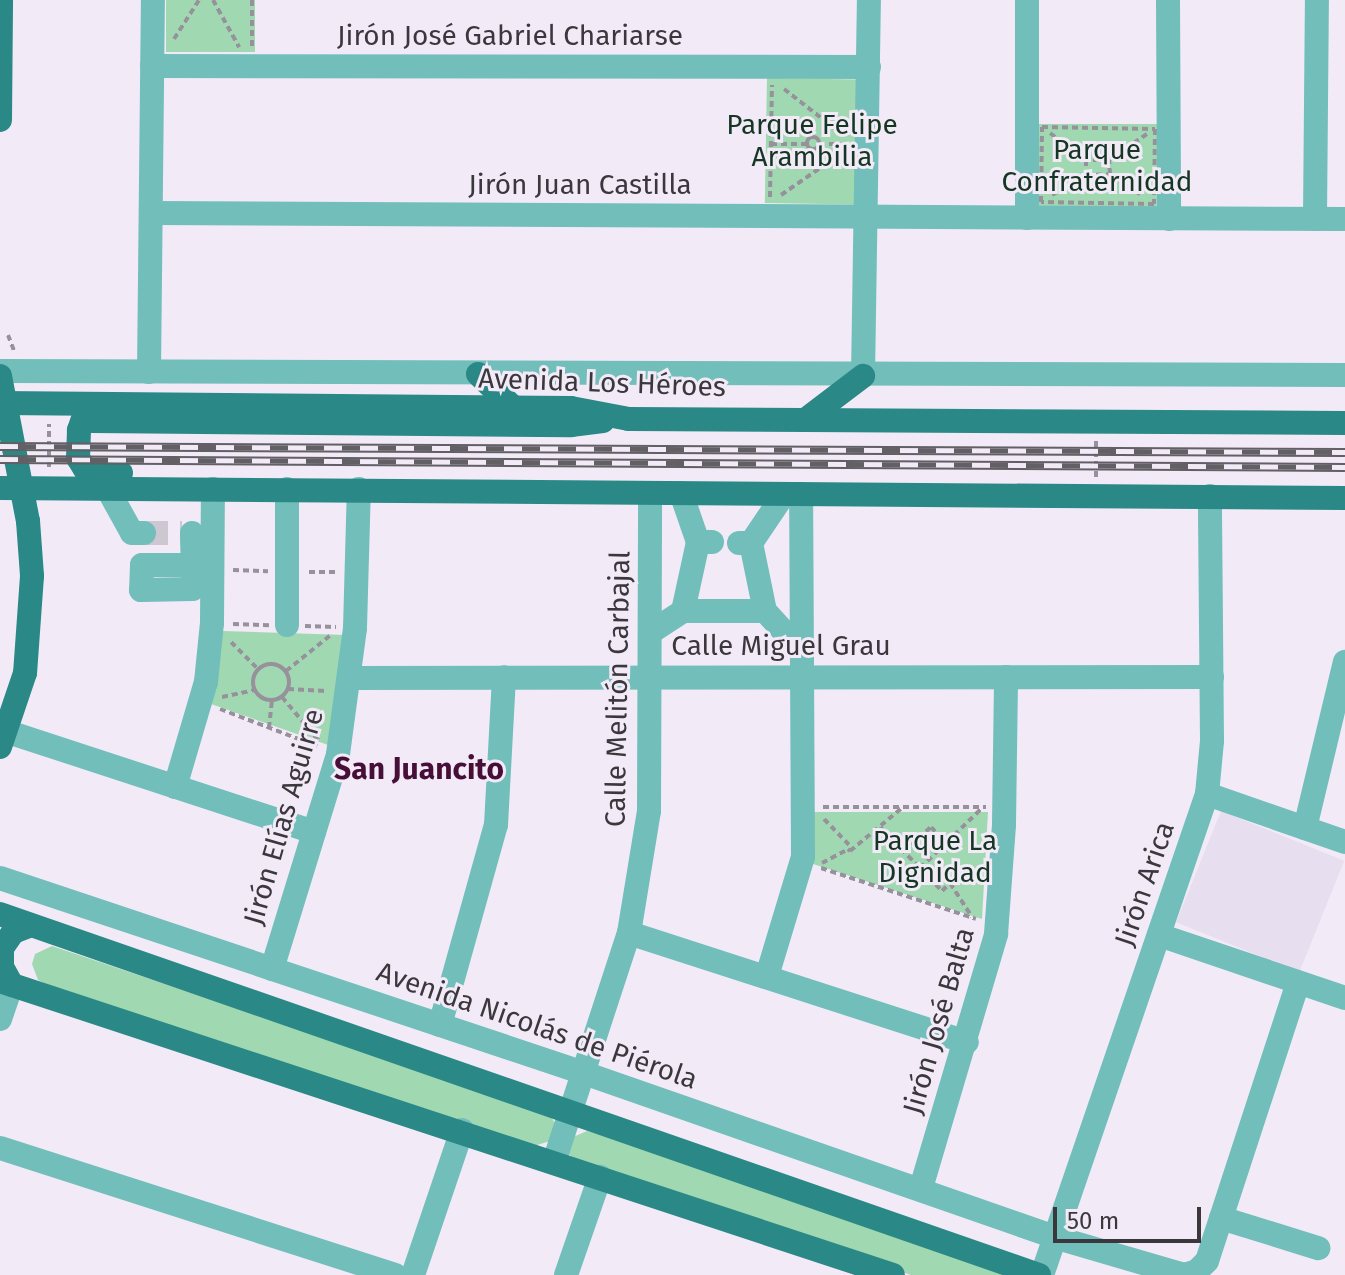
<!DOCTYPE html>
<meta charset="utf-8">
<style>
body{margin:0}
#map{position:relative;width:1345px;height:1275px;overflow:hidden;background:#f2ebf7;font-family:"Fira Sans",sans-serif}
div>[style]{position:absolute}
[style*='--x']{left:calc(var(--x)*1px);top:calc(var(--y)*1px);width:calc(var(--w)*1px);rotate:calc(var(--a)*1deg)}
.built>*{inset:0;background:#e7def0;transform-origin:0 0}
.green>*{inset:0;background:#a0d8b2;transform-origin:0 0}
.minor-tunnel>*{height:24px;margin-top:-12px;transform-origin:0;background:repeating-linear-gradient(90deg,#cdc7d2 0 24px,transparent 0 36px)}
.path>*{height:4px;margin-top:-2px;transform-origin:0;background:repeating-linear-gradient(90deg,#96919a 0 6px,transparent 0 10px)}
.path>.ring{margin:-2px;padding:0;box-sizing:content-box;background:none;border:4px solid #96919a;border-radius:50%}
.minor>*{height:24px;margin:-12px;padding:0 12px;transform-origin:12px;border-radius:12px;background:#72beba}
.major>*{height:24px;margin:-12px;padding:0 12px;transform-origin:12px;border-radius:12px;background:#2a8986}
.rail>*{height:9px;margin-top:-4.5px;transform-origin:0;background:repeating-linear-gradient(90deg,#f2ebf7 0 18px,#625f65 0 36px);box-sizing:border-box;border-block:2px solid #625f65}
span{translate:-50% -50%;white-space:nowrap;text-align:center;line-height:1.15;-webkit-text-stroke:6px #f2ebf7;paint-order:stroke}
.street-label{font-size:28px;color:#3b383d}
.park-label{font-size:28px;color:#143622}
.neighbourhood-label{font-size:30px;color:#470e37;font-weight:700}
.scale{position:absolute;left:1053px;top:1207px;width:148px;height:36px;box-sizing:border-box;border:4px solid #3b383d;border-top:0;padding-left:10px;font-size:24px;line-height:28px;white-space:nowrap;color:#3b383d;-webkit-text-stroke:6px #f2ebf7;paint-order:stroke}
</style>
<div id="map">
<div class="built">
<i style="left:1221px;top:811px;width:133px;height:120px;rotate:22deg"></i>
</div>
<div class="green">
<i style="left:166px;top:0;width:89px;height:52px"></i>
<i style="left:767px;top:78px;width:91px;height:125px;rotate:1deg"></i>
<i style="left:1037px;top:124px;width:121px;height:83px"></i>
<i style="clip-path:polygon(223px 631px,346px 635px,331px 746px,211px 704px)"></i>
<i style="clip-path:polygon(810px 812px,988px 812px,982px 919px,810px 863px)"></i>
<i style="clip-path:polygon(52px 946px,550px 1114px,556px 1126px,550px 1141px,534px 1146px,48px 985px,38px 980px,32px 964px,35px 954px)"></i>
<i style="clip-path:polygon(587px 1131px,599px 1134px,1009px 1275px,911px 1275px,584px 1166px,568px 1154px,573px 1137px)"></i>
</div>
<div class="minor-tunnel">
<i style="--x:144;--y:533;--w:38;--a:0"></i>
</div>
<div class="path">
<i style="--x:213;--y:0;--w:54;--a:61"></i>
<i style="--x:174;--y:39;--w:46;--a:-57.3"></i>
<i style="--x:252;--y:46;--w:46;--a:-90"></i>
<i style="--x:784;--y:89;--w:80;--a:37.9"></i>
<i style="--x:1042;--y:127;--w:113;--a:1"></i>
<i style="--x:1155;--y:129;--w:75;--a:90.8"></i>
<i style="--x:1154;--y:204;--w:113;--a:-179"></i>
<i style="--x:1041;--y:202;--w:75;--a:-89.2"></i>
<i style="--x:1050;--y:133;--w:45;--a:36.9"></i>
<i class="ring" style="left:807px;top:137px;width:8px;height:8px"></i>
<i style="--x:771;--y:144;--w:36;--a:0"></i>
<i style="--x:819;--y:144;--w:25;--a:0"></i>
<i style="--x:1109;--y:160;--w:46;--a:-34.4"></i>
<i style="--x:1110;--y:174;--w:14;--a:-94"></i>
<i style="--x:1109;--y:160;--w:23;--a:180"></i>
<i style="--x:1086;--y:160;--w:15;--a:90"></i>
<i style="--x:1086;--y:175;--w:24;--a:-2"></i>
<i style="--x:1110;--y:174;--w:37;--a:34"></i>
<i style="--x:781;--y:195;--w:79;--a:-34.7"></i>
<i style="--x:1052;--y:195;--w:39;--a:-30"></i>
<i style="--x:770;--y:197;--w:112;--a:-89"></i>
<i style="--x:8;--y:335;--w:17;--a:69"></i>
<i style="--x:49;--y:467;--w:43;--a:-90"></i>
<i style="--x:1096;--y:477;--w:36;--a:-90"></i>
<i style="--x:233;--y:570;--w:35;--a:2"></i>
<i style="--x:309;--y:572;--w:27;--a:0"></i>
<i style="--x:233;--y:624;--w:36;--a:2"></i>
<i style="--x:305;--y:626;--w:31;--a:2"></i>
<i style="--x:231;--y:642;--w:38;--a:45"></i>
<i class="ring" style="left:253px;top:664px;width:32px;height:32px"></i>
<i style="--x:286;--y:671;--w:59;--a:-38.8"></i>
<i style="--x:288;--y:689;--w:38;--a:3"></i>
<i style="--x:222;--y:697;--w:33;--a:-12"></i>
<i style="--x:282;--y:697;--w:57;--a:49.9"></i>
<i style="--x:220;--y:709;--w:104;--a:20.9"></i>
<i style="--x:269;--y:728;--w:28;--a:-84"></i>
<i style="--x:823;--y:807;--w:163;--a:0"></i>
<i style="--x:824;--y:819;--w:42;--a:46"></i>
<i style="--x:880;--y:827;--w:89;--a:45.9"></i>
<i style="--x:942;--y:891;--w:11;--a:-45"></i>
<i style="--x:950;--y:883;--w:40;--a:57.1"></i>
<i style="--x:947;--y:842;--w:47;--a:-44.1"></i>
<i style="--x:904;--y:852;--w:37;--a:-43"></i>
<i style="--x:931;--y:827;--w:22;--a:47"></i>
<i style="--x:946;--y:843;--w:36;--a:136"></i>
<i style="--x:822;--y:863;--w:30;--a:-28"></i>
<i style="--x:848;--y:849;--w:3;--a:45"></i>
<i style="--x:850;--y:851;--w:69;--a:-39.7"></i>
<i style="--x:821;--y:868;--w:163;--a:18.2"></i>
</div>
<div class="minor">
<i style="--x:1168;--y:0;--w:219;--a:89.7"></i>
<i style="--x:152;--y:66;--w:717;--a:0.08"></i>
<i style="--x:151;--y:213;--w:1194;--a:0.29"></i>
<i style="--x:1027;--y:218;--w:218;--a:-90"></i>
<i style="--x:1315;--y:219;--w:219;--a:-89.5"></i>
<i style="--x:0;--y:371;--w:1345;--a:0.17"></i>
<i style="--x:149;--y:372;--w:372;--a:-89.4"></i>
<i style="--x:863;--y:376;--w:376;--a:-89.1"></i>
<i style="--x:107;--y:488;--w:51;--a:60.9"></i>
<i style="--x:132;--y:533;--w:12;--a:0"></i>
<i style="--x:681;--y:493;--w:52;--a:70.9"></i>
<i style="--x:698;--y:542;--w:14;--a:0"></i>
<i style="--x:192;--y:533;--w:45;--a:88.7"></i>
<i style="--x:739;--y:543;--w:12;--a:0"></i>
<i style="--x:751;--y:543;--w:59;--a:-56"></i>
<i style="--x:751;--y:543;--w:69;--a:78.4"></i>
<i style="--x:765;--y:611;--w:52;--a:47.4"></i>
<i style="--x:192;--y:565;--w:50;--a:180"></i>
<i style="--x:142;--y:565;--w:25;--a:92"></i>
<i style="--x:141;--y:590;--w:52;--a:-1.1"></i>
<i style="--x:683;--y:611;--w:71;--a:-77.7"></i>
<i style="--x:287;--y:625;--w:136;--a:-90"></i>
<i style="--x:651;--y:632;--w:38;--a:-33"></i>
<i style="--x:683;--y:611;--w:82;--a:0"></i>
<i style="--x:350;--y:678;--w:862;--a:-0.07"></i>
<i style="--x:5;--y:731;--w:325;--a:18.1"></i>
<i style="--x:175;--y:787;--w:109;--a:-73.6"></i>
<i style="--x:206;--y:682;--w:59;--a:-84.2"></i>
<i style="--x:212;--y:623;--w:134;--a:-89.6"></i>
<i style="--x:1207;--y:794;--w:146;--a:19.2"></i>
<i style="--x:1305;--y:828;--w:171;--a:-76.5"></i>
<i style="--x:0;--y:878;--w:616;--a:18.46"></i>
<i style="--x:584;--y:1073;--w:498;--a:19.2"></i>
<i style="--x:1054;--y:1237;--w:135;--a:16.3"></i>
<i style="--x:1184;--y:1275;--w:14;--a:-17"></i>
<i style="--x:1197;--y:1271;--w:14;--a:-45"></i>
<i style="--x:1207;--y:1261;--w:293;--a:-71.9"></i>
<i style="--x:629;--y:933;--w:355;--a:17.9"></i>
<i style="--x:1159;--y:935;--w:196;--a:18.7"></i>
<i style="--x:272;--y:969;--w:225;--a:-72.9"></i>
<i style="--x:338;--y:754;--w:127;--a:-82.3"></i>
<i style="--x:355;--y:628;--w:139;--a:-88.4"></i>
<i style="--x:767;--y:976;--w:124;--a:-73.2"></i>
<i style="--x:803;--y:857;--w:363;--a:-90.3"></i>
<i style="--x:0;--y:1019;--w:36;--a:-71"></i>
<i style="--x:440;--y:1025;--w:208;--a:-74.4"></i>
<i style="--x:496;--y:825;--w:148;--a:-86.9"></i>
<i style="--x:0;--y:1148;--w:415;--a:17.8"></i>
<i style="--x:554;--y:1162;--w:241;--a:-71.9"></i>
<i style="--x:629;--y:933;--w:124;--a:-80.7"></i>
<i style="--x:649;--y:811;--w:318;--a:-89.8"></i>
<i style="--x:921;--y:1188;--w:265;--a:-73.5"></i>
<i style="--x:996;--y:934;--w:110;--a:-85.8"></i>
<i style="--x:1004;--y:824;--w:147;--a:-89.2"></i>
<i style="--x:1221;--y:1218;--w:102;--a:17.2"></i>
<i style="--x:413;--y:1275;--w:153;--a:-71.3"></i>
<i style="--x:566;--y:1275;--w:104;--a:-70.9"></i>
<i style="--x:1042;--y:1275;--w:509;--a:-71.07"></i>
<i style="--x:1207;--y:794;--w:53;--a:-84.6"></i>
<i style="--x:1212;--y:741;--w:245;--a:-90.5"></i>
</div>
<div class="major">
<i style="--x:0;--y:120;--w:120;--a:-89.5"></i>
<i style="--x:478;--y:374;--w:48;--a:43.3"></i>
<i style="--x:0;--y:376;--w:148;--a:79.1"></i>
<i style="--x:28;--y:521;--w:55;--a:85.8"></i>
<i style="--x:32;--y:576;--w:97;--a:94.1"></i>
<i style="--x:25;--y:673;--w:78;--a:108.7"></i>
<i style="--x:0;--y:403;--w:571;--a:0.5"></i>
<i style="--x:571;--y:408;--w:59;--a:10.7"></i>
<i style="--x:629;--y:419;--w:716;--a:0.32"></i>
<i style="--x:88;--y:404;--w:28;--a:109"></i>
<i style="--x:79;--y:430;--w:28;--a:92"></i>
<i style="--x:78;--y:458;--w:13;--a:58"></i>
<i style="--x:85;--y:469;--w:10;--a:24"></i>
<i style="--x:94;--y:473;--w:27;--a:0"></i>
<i style="--x:809;--y:417;--w:68;--a:-37.2"></i>
<i style="--x:92;--y:421;--w:479;--a:0.5"></i>
<i style="--x:571;--y:425;--w:32;--a:-7"></i>
<i style="--x:0;--y:488;--w:1345;--a:0.43"></i>
<i style="--x:0;--y:914;--w:1100;--a:19.16"></i>
<i style="--x:0;--y:981;--w:940;--a:18.22"></i>
<i style="--x:12;--y:985;--w:21;--a:-119"></i>
<i style="--x:2;--y:967;--w:19;--a:-90"></i>
<i style="--x:2;--y:948;--w:19;--a:-55"></i>
<i style="--x:13;--y:932;--w:19;--a:-21"></i>
</div>
<div class="rail">
<i style="--x:0;--y:446;--w:1345;--a:0.26"></i>
<i style="--x:0;--y:459;--w:1345;--a:0.34"></i>
</div>
<div class="street-label">
<span style="left:510px;top:36px">Jirón José Gabriel Chariarse</span>
<span style="left:580px;top:185px">Jirón Juan Castilla</span>
<span style="left:602px;top:383px;rotate:2deg">Avenida Los Héroes</span>
<span style="left:781px;top:646px">Calle Miguel Grau</span>
<span style="left:618px;top:689px;rotate:-89deg">Calle Melitón Carbajal</span>
<span style="left:284px;top:817px;rotate:-74deg">Jirón Elías Aguirre</span>
<span style="left:1145px;top:884px;rotate:-71deg">Jirón Arica</span>
<span style="left:939px;top:1021px;rotate:-74deg">Jirón José Balta</span>
<span style="left:537px;top:1026px;rotate:19deg">Avenida Nicolás de Piérola</span>
</div>
<div class="park-label">
<span style="left:812px;top:141px">Parque Felipe<br>Arambilia</span>
<span style="left:1097px;top:166px">Parque<br>Confraternidad</span>
<span style="left:935px;top:857px">Parque La<br>Dignidad</span>
</div>
<div class="neighbourhood-label">
<span style="left:419px;top:769px">San Juancito</span>
</div>
<div class="scale">50 m</div>
</div>
